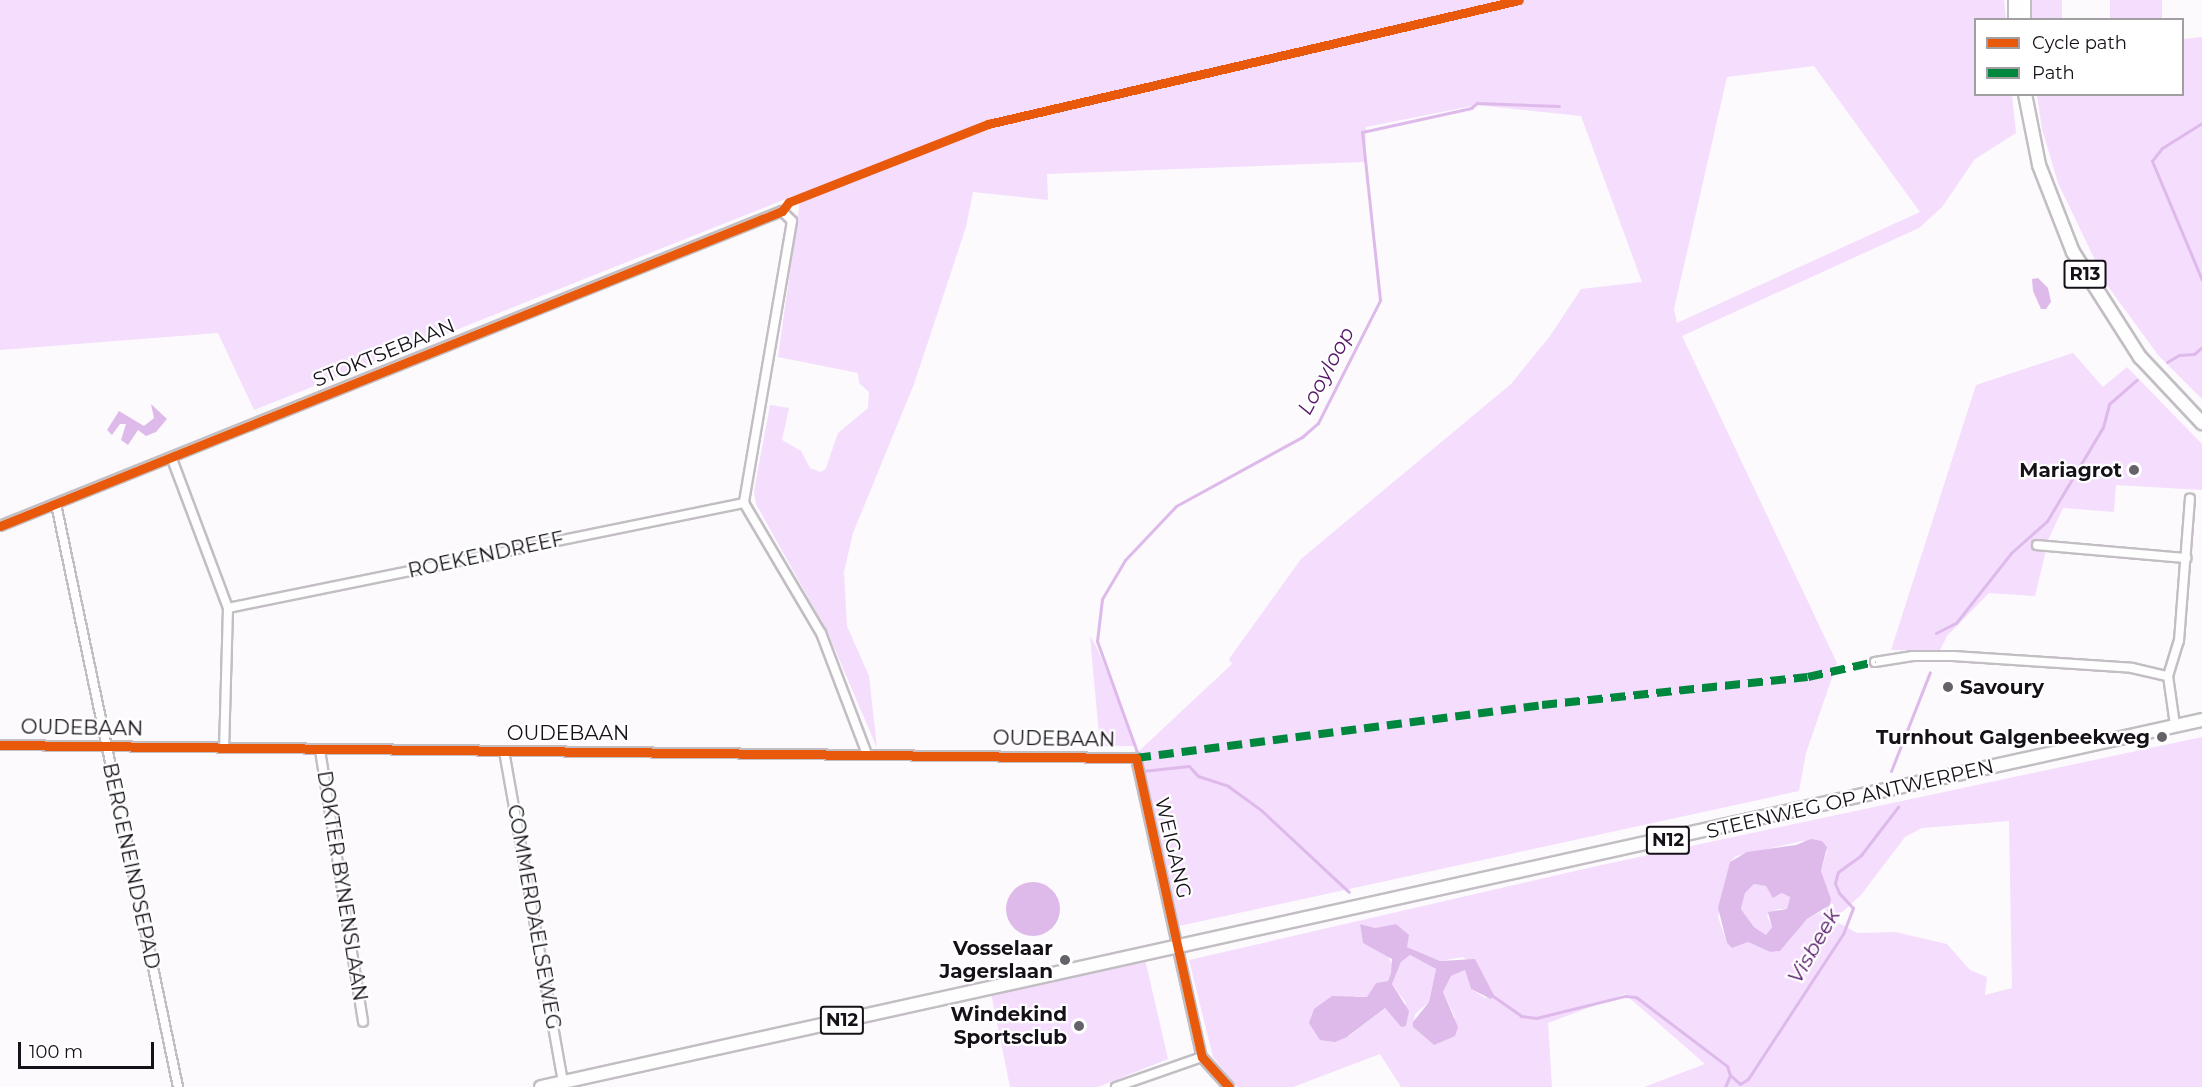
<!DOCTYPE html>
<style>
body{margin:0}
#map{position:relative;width:2202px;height:1087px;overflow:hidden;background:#fcfafd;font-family:Montserrat,sans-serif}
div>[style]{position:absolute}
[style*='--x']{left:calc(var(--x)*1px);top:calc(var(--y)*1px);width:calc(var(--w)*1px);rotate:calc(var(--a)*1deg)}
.green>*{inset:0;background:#f5ddfd;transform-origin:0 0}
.water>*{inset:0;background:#debaeb}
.round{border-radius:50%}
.stream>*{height:3px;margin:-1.5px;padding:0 1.5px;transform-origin:1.5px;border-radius:1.5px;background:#debaeb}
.roads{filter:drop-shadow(2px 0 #c2bec3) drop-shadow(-2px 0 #c2bec3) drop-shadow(0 2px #c2bec3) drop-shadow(0 -2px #c2bec3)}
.minor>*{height:8px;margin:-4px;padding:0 4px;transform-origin:4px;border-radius:4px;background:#fffeff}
.primary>*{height:12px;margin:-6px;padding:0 6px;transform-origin:6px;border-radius:6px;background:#fffeff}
.quiet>*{height:8px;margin-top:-4px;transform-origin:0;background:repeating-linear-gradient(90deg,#00873e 0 15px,transparent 0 23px)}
.cycleway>*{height:9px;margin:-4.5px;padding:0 4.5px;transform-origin:4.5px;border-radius:4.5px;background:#e8590c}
.dots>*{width:16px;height:16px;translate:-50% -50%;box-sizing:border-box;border:3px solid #fff;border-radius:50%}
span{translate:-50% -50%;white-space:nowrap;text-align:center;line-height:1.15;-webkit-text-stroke:4.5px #fff;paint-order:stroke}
.shield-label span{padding:2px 4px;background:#fff;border:2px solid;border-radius:4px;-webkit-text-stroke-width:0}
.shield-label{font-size:18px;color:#161019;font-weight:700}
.street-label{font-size:20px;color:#161019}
.poi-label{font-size:20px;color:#161019;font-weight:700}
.right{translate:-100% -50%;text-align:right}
.left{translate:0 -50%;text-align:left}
.water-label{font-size:21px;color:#561769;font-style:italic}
.legend{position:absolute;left:1974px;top:18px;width:210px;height:78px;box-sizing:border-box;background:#fff;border:2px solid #a29fa3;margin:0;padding:8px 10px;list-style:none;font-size:18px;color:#161019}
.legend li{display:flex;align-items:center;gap:12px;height:30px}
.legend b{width:30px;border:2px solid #a29fa3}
.scale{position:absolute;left:18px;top:1042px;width:136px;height:27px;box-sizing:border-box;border:3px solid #161019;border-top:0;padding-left:8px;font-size:18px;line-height:21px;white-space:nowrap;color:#161019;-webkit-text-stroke:4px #fff;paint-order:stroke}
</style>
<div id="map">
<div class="green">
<i style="clip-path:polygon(evenodd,0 0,2004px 0,2006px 19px,1976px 20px,1976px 94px,2012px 95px,2016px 133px,1975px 159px,1942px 207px,1919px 228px,1682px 336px,1837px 663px,1806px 753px,1799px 791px,1179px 926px,1139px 751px,1232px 664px,1229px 659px,1301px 559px,1511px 384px,1550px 336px,1581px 289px,1642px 282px,1581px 116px,1477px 105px,1366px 127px,1365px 162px,1047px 174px,1048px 200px,973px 192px,966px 227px,914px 384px,853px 533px,844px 572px,847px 626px,869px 676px,877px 748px,828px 633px,756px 504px,754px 491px,770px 405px,789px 408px,782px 440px,801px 451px,810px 468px,821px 472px,826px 468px,838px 433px,868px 408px,869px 392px,859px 383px,858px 373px,778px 357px,801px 193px,254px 410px,218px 333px,0 350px,0 0,1814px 66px,1920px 212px,1677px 323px,1674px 309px,1727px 77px,1814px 66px)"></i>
<i style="left:2028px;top:0;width:34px;height:20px"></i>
<i style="left:2110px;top:0;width:52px;height:19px"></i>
<i style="clip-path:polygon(2202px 37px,2202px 399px,2158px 355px,2107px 285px,2058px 183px,2042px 129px,2037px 95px,2182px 94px,2183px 39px)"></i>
<i style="clip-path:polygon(2073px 353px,2103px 387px,2127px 367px,2202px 444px,2202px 490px,2116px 485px,2114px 512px,2063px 508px,2049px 538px,2035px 596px,1989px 593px,1947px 636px,1940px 650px,1891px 650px,1976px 385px)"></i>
<i style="clip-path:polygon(1090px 636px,1097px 648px,1137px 746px,1100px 746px)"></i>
<i style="clip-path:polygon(evenodd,2202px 737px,2202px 1087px,1644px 1087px,1705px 1064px,1625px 994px,1548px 1023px,1552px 1087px,1401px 1087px,1380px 1054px,1293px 1087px,1237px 1087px,1213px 1057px,1189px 960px,1597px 866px,2202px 737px,2009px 821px,2012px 988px,1985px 995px,1987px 977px,1970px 970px,1947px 944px,1895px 932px,1857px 933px,1837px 922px,1839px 915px,1861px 895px,1905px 837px,1922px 828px,2009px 821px,2202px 737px,1803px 841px,1827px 851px,1821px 871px,1831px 899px,1826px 909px,1807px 919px,1780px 951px,1770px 952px,1748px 942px,1732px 948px,1727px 943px,1718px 917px,1730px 862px,1736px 856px,1803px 841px,2202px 737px,1360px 924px,1375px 928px,1396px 924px,1407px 947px,1440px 961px,1463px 957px,1483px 974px,1494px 995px,1485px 998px,1471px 989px,1465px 970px,1451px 976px,1443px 992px,1455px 1017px,1434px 1045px,1413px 1027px,1415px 1014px,1429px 1002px,1436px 969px,1410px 955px,1401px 962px,1392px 984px,1406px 1003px,1401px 1027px,1385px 1008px,1348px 1037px,1355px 996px,1367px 997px,1376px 983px,1388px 981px,1393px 967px,1387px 953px,1363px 943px,1360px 924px)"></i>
<i style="clip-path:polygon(1754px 884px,1766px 886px,1776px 897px,1782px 893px,1790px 896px,1787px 909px,1777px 909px,1767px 916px,1772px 927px,1766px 935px,1754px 927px,1741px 909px,1745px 893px)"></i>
<i style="clip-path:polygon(1145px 959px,1168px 1059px,1098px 1087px,1010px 1087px,991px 993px)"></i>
</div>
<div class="water">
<i style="clip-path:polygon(2038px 278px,2048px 288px,2051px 302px,2046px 309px,2041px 309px,2033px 291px,2032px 279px)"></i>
<i style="clip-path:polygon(151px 404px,167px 419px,156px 432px,146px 436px,138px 430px,128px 445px,121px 440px,126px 424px,120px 424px,112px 435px,107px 430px,119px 411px,144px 426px,154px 418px)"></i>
<i style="clip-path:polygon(evenodd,1811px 839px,1822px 841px,1827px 847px,1821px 871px,1831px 899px,1830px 905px,1807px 919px,1780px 951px,1770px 952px,1748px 942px,1732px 948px,1727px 943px,1718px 908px,1730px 862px,1747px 852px,1796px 845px,1811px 839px,1754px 884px,1766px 886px,1773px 898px,1782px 893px,1790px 897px,1787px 909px,1768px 912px,1772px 927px,1766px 935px,1754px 927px,1741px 909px,1745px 893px,1754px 884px)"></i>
<i class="round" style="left:1006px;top:882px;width:54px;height:54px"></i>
<i style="clip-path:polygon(1360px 924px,1375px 928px,1396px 924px,1409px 935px,1407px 947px,1440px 961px,1475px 959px,1494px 995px,1491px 999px,1471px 989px,1465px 970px,1451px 976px,1443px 992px,1458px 1027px,1455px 1036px,1434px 1045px,1413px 1027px,1413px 1022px,1429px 1002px,1436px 969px,1410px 955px,1401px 962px,1392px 984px,1409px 1011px,1406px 1026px,1401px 1027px,1385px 1008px,1347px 1037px,1335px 1042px,1320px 1040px,1309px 1023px,1314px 1009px,1332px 996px,1367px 997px,1376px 983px,1388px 981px,1391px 973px,1392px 959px,1363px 943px)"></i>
</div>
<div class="stream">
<i style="--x:2202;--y:123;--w:47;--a:148"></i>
<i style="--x:2162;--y:148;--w:16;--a:128"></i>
<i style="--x:2152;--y:161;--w:129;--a:67.2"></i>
<i style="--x:2167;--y:362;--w:14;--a:-30"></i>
<i style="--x:2179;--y:355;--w:15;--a:-4"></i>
<i style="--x:2194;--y:354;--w:11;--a:-41"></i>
<i style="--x:1936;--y:633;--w:22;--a:-27"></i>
<i style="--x:1956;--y:623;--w:89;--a:-51.8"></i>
<i style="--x:2011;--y:553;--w:48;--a:-41.6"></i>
<i style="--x:2047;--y:521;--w:109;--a:-59.2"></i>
<i style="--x:2103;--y:427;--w:24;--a:-75"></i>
<i style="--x:2109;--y:404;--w:37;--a:-41"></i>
<i style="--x:1137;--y:752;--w:118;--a:-109.8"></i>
<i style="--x:1097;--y:641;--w:42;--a:-83.2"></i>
<i style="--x:1102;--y:599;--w:45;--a:-59.5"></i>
<i style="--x:1125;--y:560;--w:74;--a:-46.6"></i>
<i style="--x:1176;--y:506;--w:144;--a:-28.7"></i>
<i style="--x:1302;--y:437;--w:21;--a:-41"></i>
<i style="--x:1318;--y:423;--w:138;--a:-63.2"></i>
<i style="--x:1380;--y:300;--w:169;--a:-96.1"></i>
<i style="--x:1362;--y:132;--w:112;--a:-12.4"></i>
<i style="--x:1471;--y:108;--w:8;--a:-40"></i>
<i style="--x:1477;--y:103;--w:82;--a:2.1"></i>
<i style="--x:1142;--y:768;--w:3;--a:90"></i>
<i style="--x:1142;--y:771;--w:47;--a:-6.1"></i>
<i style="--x:1189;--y:766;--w:13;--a:48"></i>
<i style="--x:1198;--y:776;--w:32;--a:18"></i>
<i style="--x:1228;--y:786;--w:41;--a:36"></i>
<i style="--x:1261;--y:810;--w:120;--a:43"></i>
<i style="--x:1891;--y:771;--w:106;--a:-68.5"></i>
<i style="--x:1490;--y:994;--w:38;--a:35"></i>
<i style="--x:1521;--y:1016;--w:15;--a:8"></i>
<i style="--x:1536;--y:1018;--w:92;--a:-13.9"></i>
<i style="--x:1625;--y:996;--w:11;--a:5"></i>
<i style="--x:1636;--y:997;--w:114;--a:37.2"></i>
<i style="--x:1727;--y:1066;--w:9;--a:72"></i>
<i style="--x:1725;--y:1087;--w:13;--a:-67"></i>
<i style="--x:1730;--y:1075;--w:13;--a:42"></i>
<i style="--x:1740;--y:1084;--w:9;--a:-32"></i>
<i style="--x:1748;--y:1079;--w:173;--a:-56.8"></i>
<i style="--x:1843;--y:934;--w:28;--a:-69"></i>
<i style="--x:1853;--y:908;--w:21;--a:-133"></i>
<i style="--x:1839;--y:893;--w:11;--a:-112"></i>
<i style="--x:1835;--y:883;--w:11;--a:-75"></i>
<i style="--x:1838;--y:872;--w:29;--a:-36"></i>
<i style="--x:1861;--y:855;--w:61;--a:-52.4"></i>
</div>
<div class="roads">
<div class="minor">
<i style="--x:172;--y:459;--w:159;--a:69.4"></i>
<i style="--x:228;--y:608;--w:140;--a:91.6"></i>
<i style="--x:744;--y:503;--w:151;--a:59.4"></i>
<i style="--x:821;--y:633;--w:129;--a:69.2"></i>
<i style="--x:56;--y:504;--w:596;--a:78.18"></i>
<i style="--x:0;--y:526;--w:843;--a:-21.94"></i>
<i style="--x:782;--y:211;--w:14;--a:45"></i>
<i style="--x:792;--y:221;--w:286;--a:99.7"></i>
<i style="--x:2037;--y:545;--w:150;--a:5"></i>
<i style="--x:228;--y:608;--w:527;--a:-11.5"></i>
<i style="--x:1875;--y:662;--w:38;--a:-9"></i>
<i style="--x:1913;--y:656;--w:40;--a:0"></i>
<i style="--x:1953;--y:656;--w:179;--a:3.8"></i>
<i style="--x:2132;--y:668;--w:37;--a:13"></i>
<i style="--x:2175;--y:725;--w:49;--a:-98.1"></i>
<i style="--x:2168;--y:676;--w:37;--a:-73"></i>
<i style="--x:2179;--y:641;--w:143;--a:-85.6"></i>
<i style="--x:0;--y:745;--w:1136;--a:0.66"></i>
<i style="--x:1136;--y:758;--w:306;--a:77.6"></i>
<i style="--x:1202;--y:1057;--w:40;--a:48"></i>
<i style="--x:320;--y:750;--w:275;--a:81"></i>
<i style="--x:504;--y:751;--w:336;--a:79.9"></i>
<i style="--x:1116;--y:1087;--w:91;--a:-19.2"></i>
</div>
<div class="primary">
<i style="--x:2015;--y:0;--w:20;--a:90"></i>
<i style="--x:2024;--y:0;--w:20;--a:90"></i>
<i style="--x:2025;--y:94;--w:72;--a:78.8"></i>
<i style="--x:2039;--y:165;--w:93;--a:68.7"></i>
<i style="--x:2073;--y:252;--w:125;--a:57.5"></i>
<i style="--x:2140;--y:357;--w:91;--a:46.8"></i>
<i style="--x:541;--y:1087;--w:1701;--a:-12.46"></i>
</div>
</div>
<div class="quiet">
<i style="--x:1136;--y:758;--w:409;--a:-7.4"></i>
<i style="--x:1542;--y:705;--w:267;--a:-6"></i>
<i style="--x:1808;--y:677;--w:69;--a:-12.6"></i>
</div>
<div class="cycleway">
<i style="--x:0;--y:526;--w:843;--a:-21.94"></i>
<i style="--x:782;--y:211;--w:11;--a:-52"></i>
<i style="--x:789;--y:202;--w:214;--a:-21.4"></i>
<i style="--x:988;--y:124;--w:545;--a:-13.14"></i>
<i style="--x:0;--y:745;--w:1136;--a:0.66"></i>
<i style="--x:1136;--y:758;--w:306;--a:77.6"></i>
<i style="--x:1202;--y:1057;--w:40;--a:48"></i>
</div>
<div class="dots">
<i style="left:2134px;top:470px;background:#666269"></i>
<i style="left:1948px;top:687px;background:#666269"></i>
<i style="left:2162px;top:737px;background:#666269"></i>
<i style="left:1065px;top:960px;background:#666269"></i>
<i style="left:1079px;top:1026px;background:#666269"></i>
</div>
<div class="shield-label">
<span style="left:2085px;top:274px">R13</span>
<span style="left:1668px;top:840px">N12</span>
<span style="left:842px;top:1020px">N12</span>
</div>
<div class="street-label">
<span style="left:384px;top:353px;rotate:-22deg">STOKTSEBAAN</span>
<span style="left:486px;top:555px;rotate:-12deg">ROEKENDREEF</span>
<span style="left:82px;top:728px;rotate:1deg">OUDEBAAN</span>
<span style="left:568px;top:733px">OUDEBAAN</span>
<span style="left:1054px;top:739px;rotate:1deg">OUDEBAAN</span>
<span style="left:1850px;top:799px;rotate:-13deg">STEENWEG OP ANTWERPEN</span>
<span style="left:1173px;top:848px;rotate:77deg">WEIGANG</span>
<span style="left:131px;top:866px;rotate:78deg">BERGENEINDSEPAD</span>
<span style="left:342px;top:886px;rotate:81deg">DOKTER BYNENSLAAN</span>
<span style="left:534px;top:917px;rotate:80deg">COMMERDAELSEWEG</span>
</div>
<div class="poi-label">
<span class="right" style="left:2122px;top:470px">Mariagrot</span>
<span class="left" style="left:1960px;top:687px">Savoury</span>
<span class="right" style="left:2150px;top:737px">Turnhout Galgenbeekweg</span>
<span class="right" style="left:1053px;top:960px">Vosselaar<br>Jagerslaan</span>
<span class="right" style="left:1067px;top:1026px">Windekind<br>Sportsclub</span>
</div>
<div class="water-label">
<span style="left:1326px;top:371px;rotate:-62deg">Looyloop</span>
<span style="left:1814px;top:946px;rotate:-60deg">Visbeek</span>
</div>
<ul class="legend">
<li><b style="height:8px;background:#e8590c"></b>Cycle path</li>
<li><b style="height:8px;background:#00873e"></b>Path</li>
</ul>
<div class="scale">100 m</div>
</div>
